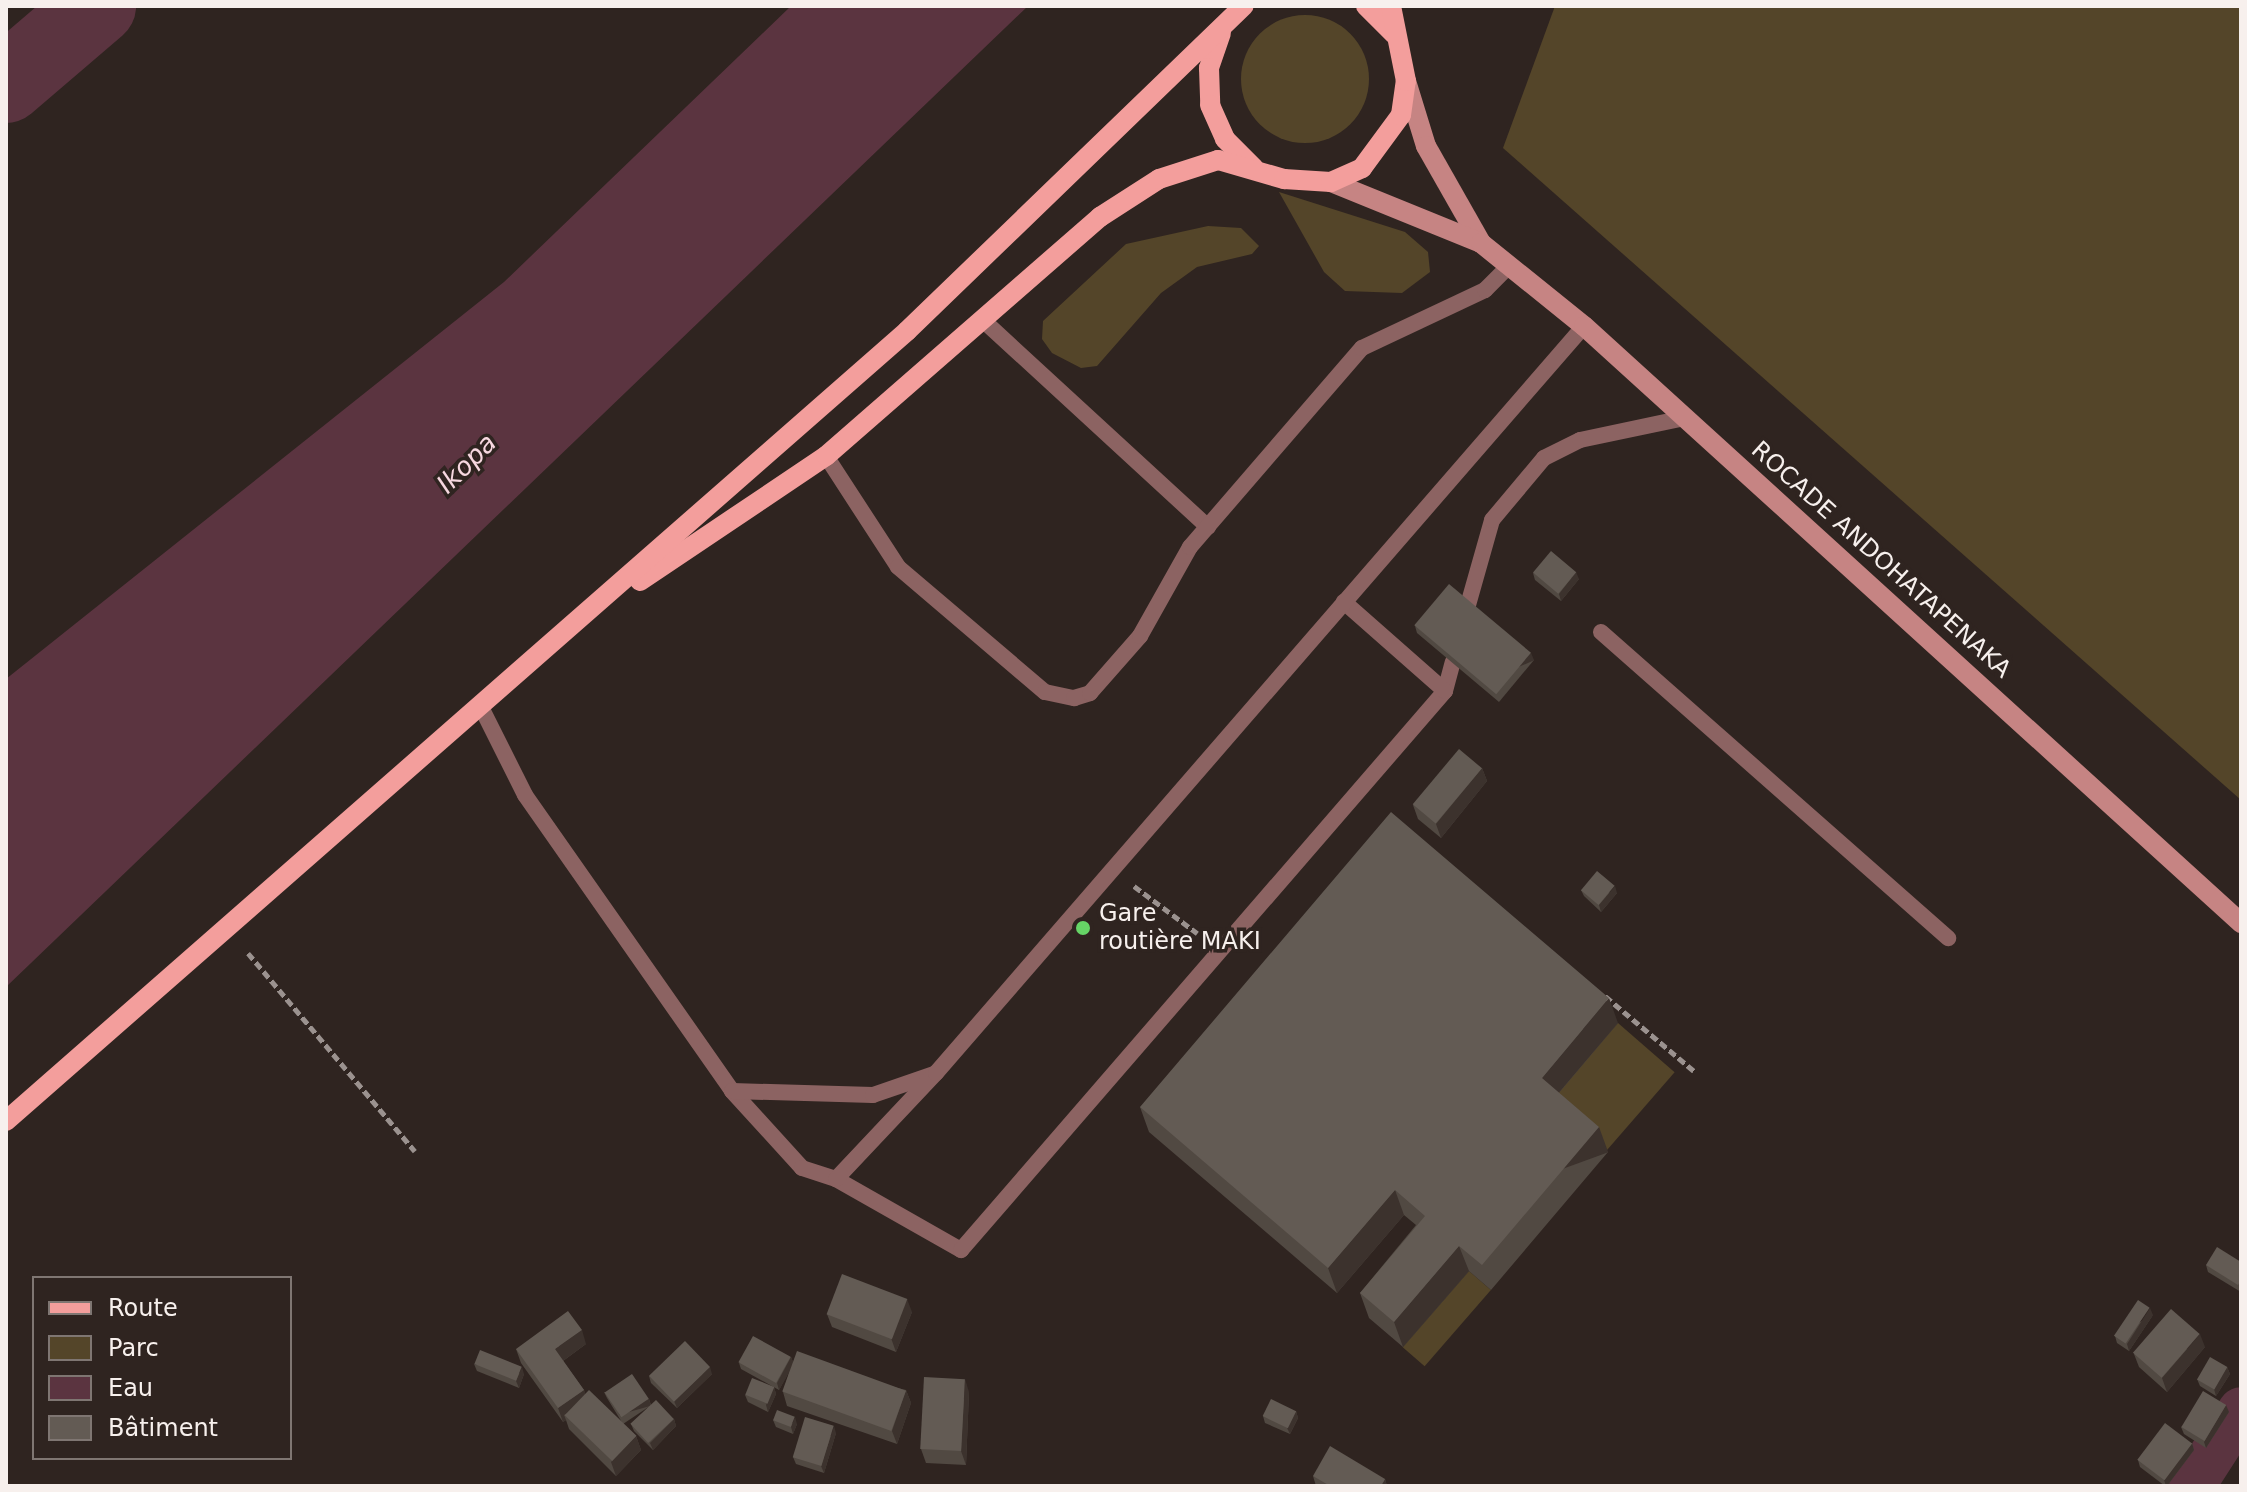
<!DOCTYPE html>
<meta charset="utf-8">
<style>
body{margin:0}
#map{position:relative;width:2247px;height:1492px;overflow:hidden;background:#2f2420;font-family:"DejaVu Sans",sans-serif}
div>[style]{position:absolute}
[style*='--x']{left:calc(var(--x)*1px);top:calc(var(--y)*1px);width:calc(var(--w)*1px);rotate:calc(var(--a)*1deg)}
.green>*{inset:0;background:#544529;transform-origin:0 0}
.round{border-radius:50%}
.water>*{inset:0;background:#5b3440}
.canal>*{height:46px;margin:-23px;padding:0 23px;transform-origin:23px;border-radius:23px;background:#5b3440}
.river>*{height:78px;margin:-39px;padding:0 39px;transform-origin:39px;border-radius:39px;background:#5b3440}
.path>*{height:5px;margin-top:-2.5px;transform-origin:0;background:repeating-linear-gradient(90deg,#9b928f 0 8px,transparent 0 12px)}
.service>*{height:16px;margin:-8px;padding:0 8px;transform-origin:8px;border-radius:8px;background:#8c6362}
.secondary>*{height:20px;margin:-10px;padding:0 10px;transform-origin:10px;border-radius:10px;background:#c68483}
.primary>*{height:20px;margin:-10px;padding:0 10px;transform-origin:10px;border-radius:10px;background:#f39e9c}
.wall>*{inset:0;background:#514942}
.shaded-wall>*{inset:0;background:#3c322d;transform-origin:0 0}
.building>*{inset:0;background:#635b54;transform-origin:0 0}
.dots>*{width:22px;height:22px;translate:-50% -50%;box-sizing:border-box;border:4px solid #2f2420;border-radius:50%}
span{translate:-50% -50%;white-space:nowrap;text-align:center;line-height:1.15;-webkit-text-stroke:7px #2f2420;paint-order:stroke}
.street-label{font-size:24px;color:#f7f0ed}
.poi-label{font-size:24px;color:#f7f0ed}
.left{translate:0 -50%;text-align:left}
.water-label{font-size:26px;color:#f7d8e0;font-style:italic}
.frame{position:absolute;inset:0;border:8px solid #f7f0ed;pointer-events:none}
.legend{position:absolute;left:32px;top:1276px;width:260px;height:184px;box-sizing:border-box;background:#2f2420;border:2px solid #7f7672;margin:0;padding:10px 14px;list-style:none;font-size:24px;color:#f7f0ed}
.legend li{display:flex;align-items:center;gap:16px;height:40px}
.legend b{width:40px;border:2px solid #7f7672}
</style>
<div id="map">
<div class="green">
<i style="clip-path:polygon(1555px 6px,2241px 6px,2241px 800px,1503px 148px)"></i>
<i class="round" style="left:1241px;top:15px;width:128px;height:128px"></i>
<i style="clip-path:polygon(1279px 192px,1405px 232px,1428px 252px,1430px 272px,1402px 293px,1345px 291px,1324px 272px)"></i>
<i style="clip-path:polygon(1208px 226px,1241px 228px,1259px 246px,1252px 254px,1197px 267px,1161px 293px,1097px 366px,1081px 368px,1052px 353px,1042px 339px,1043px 321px,1126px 244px)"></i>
<i style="left:1618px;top:1023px;width:75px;height:104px;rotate:41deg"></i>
<i style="left:1469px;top:1271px;width:29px;height:101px;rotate:41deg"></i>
</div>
<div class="water">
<i style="clip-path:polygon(791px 6px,1028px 6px,6px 987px,6px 679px,504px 282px)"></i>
</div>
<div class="canal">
<i style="--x:2192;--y:1486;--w:90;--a:-57.2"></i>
</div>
<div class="river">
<i style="--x:6;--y:84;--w:120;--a:-40.6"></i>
</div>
<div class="path">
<i style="--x:1134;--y:886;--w:79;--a:36.7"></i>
<i style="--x:248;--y:953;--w:259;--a:49.9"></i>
<i style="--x:1605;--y:996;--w:116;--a:40.1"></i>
</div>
<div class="service">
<i style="--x:985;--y:322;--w:303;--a:42.6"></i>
<i style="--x:826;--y:456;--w:132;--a:57"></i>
<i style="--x:898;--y:567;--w:193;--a:40.4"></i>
<i style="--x:1045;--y:692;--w:30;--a:12"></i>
<i style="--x:1074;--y:698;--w:17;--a:-17"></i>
<i style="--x:1090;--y:693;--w:76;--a:-48.7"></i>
<i style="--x:1140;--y:636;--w:102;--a:-60.7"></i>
<i style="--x:1190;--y:547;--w:263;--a:-49.2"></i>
<i style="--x:1362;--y:348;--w:136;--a:-25.2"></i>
<i style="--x:1485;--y:290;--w:34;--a:-45"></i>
<i style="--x:1468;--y:605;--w:88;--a:-74.2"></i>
<i style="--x:1492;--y:520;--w:81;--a:-50"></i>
<i style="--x:1544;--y:458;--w:40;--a:-26.6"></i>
<i style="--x:1580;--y:440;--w:106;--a:-11.9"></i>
<i style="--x:1601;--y:632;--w:463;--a:41.4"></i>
<i style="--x:1445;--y:691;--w:30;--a:-75"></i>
<i style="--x:481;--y:707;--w:98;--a:63.4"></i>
<i style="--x:525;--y:795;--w:361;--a:55"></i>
<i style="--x:732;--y:1091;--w:104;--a:47.7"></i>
<i style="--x:802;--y:1168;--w:36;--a:18"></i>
<i style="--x:836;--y:1179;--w:144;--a:29.6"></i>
<i style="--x:961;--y:1250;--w:739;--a:-49.11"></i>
<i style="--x:1445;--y:691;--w:135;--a:-138.6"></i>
<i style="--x:732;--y:1091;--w:141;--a:1.6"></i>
<i style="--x:873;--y:1095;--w:65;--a:-19"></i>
<i style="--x:836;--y:1179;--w:146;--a:-46.7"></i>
<i style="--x:936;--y:1073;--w:989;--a:-49.06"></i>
</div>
<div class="secondary">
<i style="--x:1406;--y:81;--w:68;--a:72.9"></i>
<i style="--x:1426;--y:146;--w:112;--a:60.4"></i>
<i style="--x:1331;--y:182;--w:162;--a:22.1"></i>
<i style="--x:1481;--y:243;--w:132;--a:38.9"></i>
<i style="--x:1584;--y:326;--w:888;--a:42.26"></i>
</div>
<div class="primary">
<i style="--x:1366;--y:6;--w:40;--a:45"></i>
<i style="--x:1221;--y:33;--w:37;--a:109"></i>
<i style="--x:1209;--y:68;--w:37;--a:88"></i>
<i style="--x:1210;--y:105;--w:37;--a:66"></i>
<i style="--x:1225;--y:139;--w:41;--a:45"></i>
<i style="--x:640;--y:581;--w:224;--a:-33.9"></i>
<i style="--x:826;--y:456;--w:364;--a:-41.1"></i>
<i style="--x:1100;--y:217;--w:70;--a:-32.8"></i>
<i style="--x:1159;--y:179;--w:62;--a:-17.9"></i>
<i style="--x:1218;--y:160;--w:69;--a:16.1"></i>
<i style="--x:1284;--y:179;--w:47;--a:3.7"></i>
<i style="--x:1331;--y:182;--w:34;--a:-24"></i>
<i style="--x:1362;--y:168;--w:66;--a:-53.7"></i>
<i style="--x:1401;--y:115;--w:34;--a:-82"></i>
<i style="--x:1406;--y:81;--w:76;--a:-101.3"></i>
<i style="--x:6;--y:1121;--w:1198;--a:-41.24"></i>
<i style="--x:907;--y:331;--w:468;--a:-44"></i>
</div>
<div class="wall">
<i style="clip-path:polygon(1533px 573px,1579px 579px,1561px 601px,1535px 580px)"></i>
<i style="clip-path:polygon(1415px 626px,1534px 660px,1499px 702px,1417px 633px)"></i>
<i style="clip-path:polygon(1482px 768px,1487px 781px,1441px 838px,1418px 819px,1413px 805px)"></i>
<i style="clip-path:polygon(1581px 890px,1617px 893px,1601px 912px,1584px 896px)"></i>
<i style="clip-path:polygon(1618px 1023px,1559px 1093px,1608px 1152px,1491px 1290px,1469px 1271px,1403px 1347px,1369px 1318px,1360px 1293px,1416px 1225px,1404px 1215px,1337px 1293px,1149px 1132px,1140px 1107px)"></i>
<i style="clip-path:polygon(2241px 1262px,2241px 1292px,2208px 1272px,2206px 1265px)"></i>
<i style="clip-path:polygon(912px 1312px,896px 1352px,832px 1327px,827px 1314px)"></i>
<i style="clip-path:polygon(2153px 1315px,2129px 1351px,2117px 1343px,2115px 1336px)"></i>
<i style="clip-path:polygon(586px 1344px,563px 1361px,584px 1390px,585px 1394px,636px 1436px,641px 1450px,616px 1476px,569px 1429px,566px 1420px,563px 1422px,521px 1363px,516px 1349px)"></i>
<i style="clip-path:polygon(2205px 1347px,2167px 1392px,2139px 1367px,2134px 1354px)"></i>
<i style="clip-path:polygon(791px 1357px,793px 1362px,906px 1390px,911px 1403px,897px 1444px,787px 1406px,783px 1392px,790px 1370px,779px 1390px,741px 1369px,739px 1363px)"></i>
<i style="clip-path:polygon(474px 1364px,524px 1374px,519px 1388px,477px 1371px)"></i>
<i style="clip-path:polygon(2227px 1367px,2230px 1374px,2216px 1396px,2200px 1386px,2197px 1379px)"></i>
<i style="clip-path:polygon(712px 1374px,677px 1408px,651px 1383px,649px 1376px)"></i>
<i style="clip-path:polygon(774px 1387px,776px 1394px,768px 1412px,748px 1402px,745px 1395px)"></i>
<i style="clip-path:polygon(604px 1392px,649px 1399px,651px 1405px,674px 1419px,676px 1426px,653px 1450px,634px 1431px,631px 1424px,650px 1406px,623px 1424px,607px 1398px)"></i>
<i style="clip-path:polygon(969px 1392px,966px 1465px,926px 1463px,921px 1449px)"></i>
<i style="clip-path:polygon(1296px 1411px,1298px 1418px,1290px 1434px,1265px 1423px,1263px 1416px)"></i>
<i style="clip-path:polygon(2229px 1412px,2206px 1448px,2184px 1434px,2181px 1427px)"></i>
<i style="clip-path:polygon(773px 1420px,797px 1424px,793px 1434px,776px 1427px)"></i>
<i style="clip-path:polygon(836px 1433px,824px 1473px,796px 1464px,793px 1457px)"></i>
<i style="clip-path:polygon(2192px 1443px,2194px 1450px,2167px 1486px,2165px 1486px,2140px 1467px,2138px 1460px)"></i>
<i style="clip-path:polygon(1313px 1476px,1385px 1479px,1387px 1486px,1316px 1486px)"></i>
</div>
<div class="shaded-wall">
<i style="clip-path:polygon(1576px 572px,1579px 579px,1561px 601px,1559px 594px)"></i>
<i style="left:1531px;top:653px;width:8px;height:55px;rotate:67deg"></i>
<i style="clip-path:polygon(1482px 768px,1487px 781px,1441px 838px,1436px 824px)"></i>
<i style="clip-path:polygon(1615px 886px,1617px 893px,1601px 912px,1599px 905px)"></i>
<i style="clip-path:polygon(1609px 998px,1618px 1023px,1551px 1102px,1542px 1078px)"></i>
<i style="left:1599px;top:1127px;width:27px;height:181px;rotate:70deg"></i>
<i style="clip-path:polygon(1395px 1190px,1404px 1215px,1337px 1293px,1328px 1268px)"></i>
<i style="clip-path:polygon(1459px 1246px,1469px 1271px,1403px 1347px,1394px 1322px)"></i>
<i style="clip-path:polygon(907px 1299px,912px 1312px,896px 1352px,891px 1338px)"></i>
<i style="clip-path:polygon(2150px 1308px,2153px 1315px,2129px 1351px,2127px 1344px)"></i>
<i style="clip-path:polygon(582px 1330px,586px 1344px,560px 1363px,555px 1349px)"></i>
<i style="clip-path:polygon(2200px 1334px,2205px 1347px,2167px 1392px,2162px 1378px)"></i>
<i style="clip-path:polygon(791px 1357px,794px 1364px,779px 1390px,777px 1383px)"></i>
<i style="clip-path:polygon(522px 1367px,524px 1374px,519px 1388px,516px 1381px)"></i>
<i style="clip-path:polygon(710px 1367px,712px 1374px,677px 1408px,674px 1401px)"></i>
<i style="clip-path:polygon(2227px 1367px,2230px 1374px,2216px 1396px,2214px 1389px)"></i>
<i style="clip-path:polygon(965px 1379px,969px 1392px,966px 1465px,961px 1451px)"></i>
<i style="clip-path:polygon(774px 1387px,776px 1394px,768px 1412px,766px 1405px)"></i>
<i style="clip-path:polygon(584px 1390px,588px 1403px,564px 1415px,566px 1420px,563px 1422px,558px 1408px)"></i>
<i style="clip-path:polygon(906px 1390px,911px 1403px,897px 1444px,892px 1431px)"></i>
<i style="left:649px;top:1399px;width:7px;height:33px;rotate:74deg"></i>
<i style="clip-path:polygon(2226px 1405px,2229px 1412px,2206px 1448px,2204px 1442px)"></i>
<i style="clip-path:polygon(1296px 1411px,1298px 1418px,1290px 1434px,1287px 1428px)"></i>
<i style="clip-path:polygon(795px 1417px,797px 1424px,793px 1434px,791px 1427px)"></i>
<i style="clip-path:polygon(674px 1419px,676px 1426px,653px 1450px,650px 1443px)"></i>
<i style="clip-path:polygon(834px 1426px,836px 1433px,824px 1473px,821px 1466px)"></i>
<i style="clip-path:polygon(636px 1436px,641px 1450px,616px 1476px,611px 1462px)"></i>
<i style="clip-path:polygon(2192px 1443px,2194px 1450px,2167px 1486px,2166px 1486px,2164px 1480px)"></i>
<i style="clip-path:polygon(1385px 1479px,1387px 1486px,1381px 1486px)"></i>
</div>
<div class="building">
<i style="left:1551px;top:551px;width:33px;height:28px;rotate:40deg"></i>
<i style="left:1449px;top:584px;width:107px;height:54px;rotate:40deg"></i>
<i style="left:1459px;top:749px;width:30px;height:72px;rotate:40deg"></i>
<i style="clip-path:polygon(1391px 812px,1609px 998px,1542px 1078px,1599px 1127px,1482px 1265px,1459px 1246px,1394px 1322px,1360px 1293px,1425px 1216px,1395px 1190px,1328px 1268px,1140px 1107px)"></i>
<i style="left:1597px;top:871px;width:23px;height:25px;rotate:40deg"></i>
<i style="clip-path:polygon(2217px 1247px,2241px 1262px,2241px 1281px,2238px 1285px,2206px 1265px)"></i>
<i style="left:842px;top:1274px;width:70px;height:43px;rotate:21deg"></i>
<i style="left:2138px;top:1300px;width:14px;height:43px;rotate:34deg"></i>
<i style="left:2171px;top:1309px;width:38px;height:58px;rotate:41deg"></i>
<i style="clip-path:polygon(568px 1311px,582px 1330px,555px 1349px,584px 1390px,558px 1408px,516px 1349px)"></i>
<i style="left:753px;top:1336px;width:43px;height:30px;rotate:29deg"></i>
<i style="left:685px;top:1341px;width:36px;height:50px;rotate:46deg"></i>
<i style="left:480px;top:1350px;width:45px;height:15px;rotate:22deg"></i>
<i style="left:797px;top:1351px;width:116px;height:43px;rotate:20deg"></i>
<i style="left:2210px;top:1357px;width:20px;height:26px;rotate:30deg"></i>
<i style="left:632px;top:1374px;width:30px;height:33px;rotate:56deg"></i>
<i style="left:924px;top:1377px;width:41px;height:72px;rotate:3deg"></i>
<i style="left:752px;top:1378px;width:24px;height:18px;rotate:22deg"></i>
<i style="left:589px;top:1390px;width:66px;height:35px;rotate:44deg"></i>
<i style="left:2203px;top:1391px;width:27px;height:42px;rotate:31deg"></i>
<i style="left:1271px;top:1399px;width:28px;height:19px;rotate:26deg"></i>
<i style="left:656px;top:1400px;width:26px;height:35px;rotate:47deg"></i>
<i style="left:777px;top:1410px;width:19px;height:11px;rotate:21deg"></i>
<i style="left:805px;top:1417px;width:30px;height:42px;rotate:17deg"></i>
<i style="left:2165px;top:1423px;width:34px;height:46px;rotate:37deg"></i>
<i style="clip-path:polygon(1330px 1446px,1385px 1479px,1381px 1486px,1330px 1486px,1313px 1476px)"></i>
</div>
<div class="dots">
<i style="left:1083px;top:928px;background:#66d466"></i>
</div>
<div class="street-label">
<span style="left:1881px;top:560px;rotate:42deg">ROCADE ANDOHATAPENAKA</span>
</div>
<div class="poi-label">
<span class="left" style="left:1099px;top:928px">Gare<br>routière MAKI</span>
</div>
<div class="water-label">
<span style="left:467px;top:464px;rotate:-45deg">Ikopa</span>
</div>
<div class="frame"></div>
<ul class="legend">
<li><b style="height:10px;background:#f39e9c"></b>Route</li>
<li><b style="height:22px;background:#544529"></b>Parc</li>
<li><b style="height:22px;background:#5b3440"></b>Eau</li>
<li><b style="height:22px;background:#635b54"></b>Bâtiment</li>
</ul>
</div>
